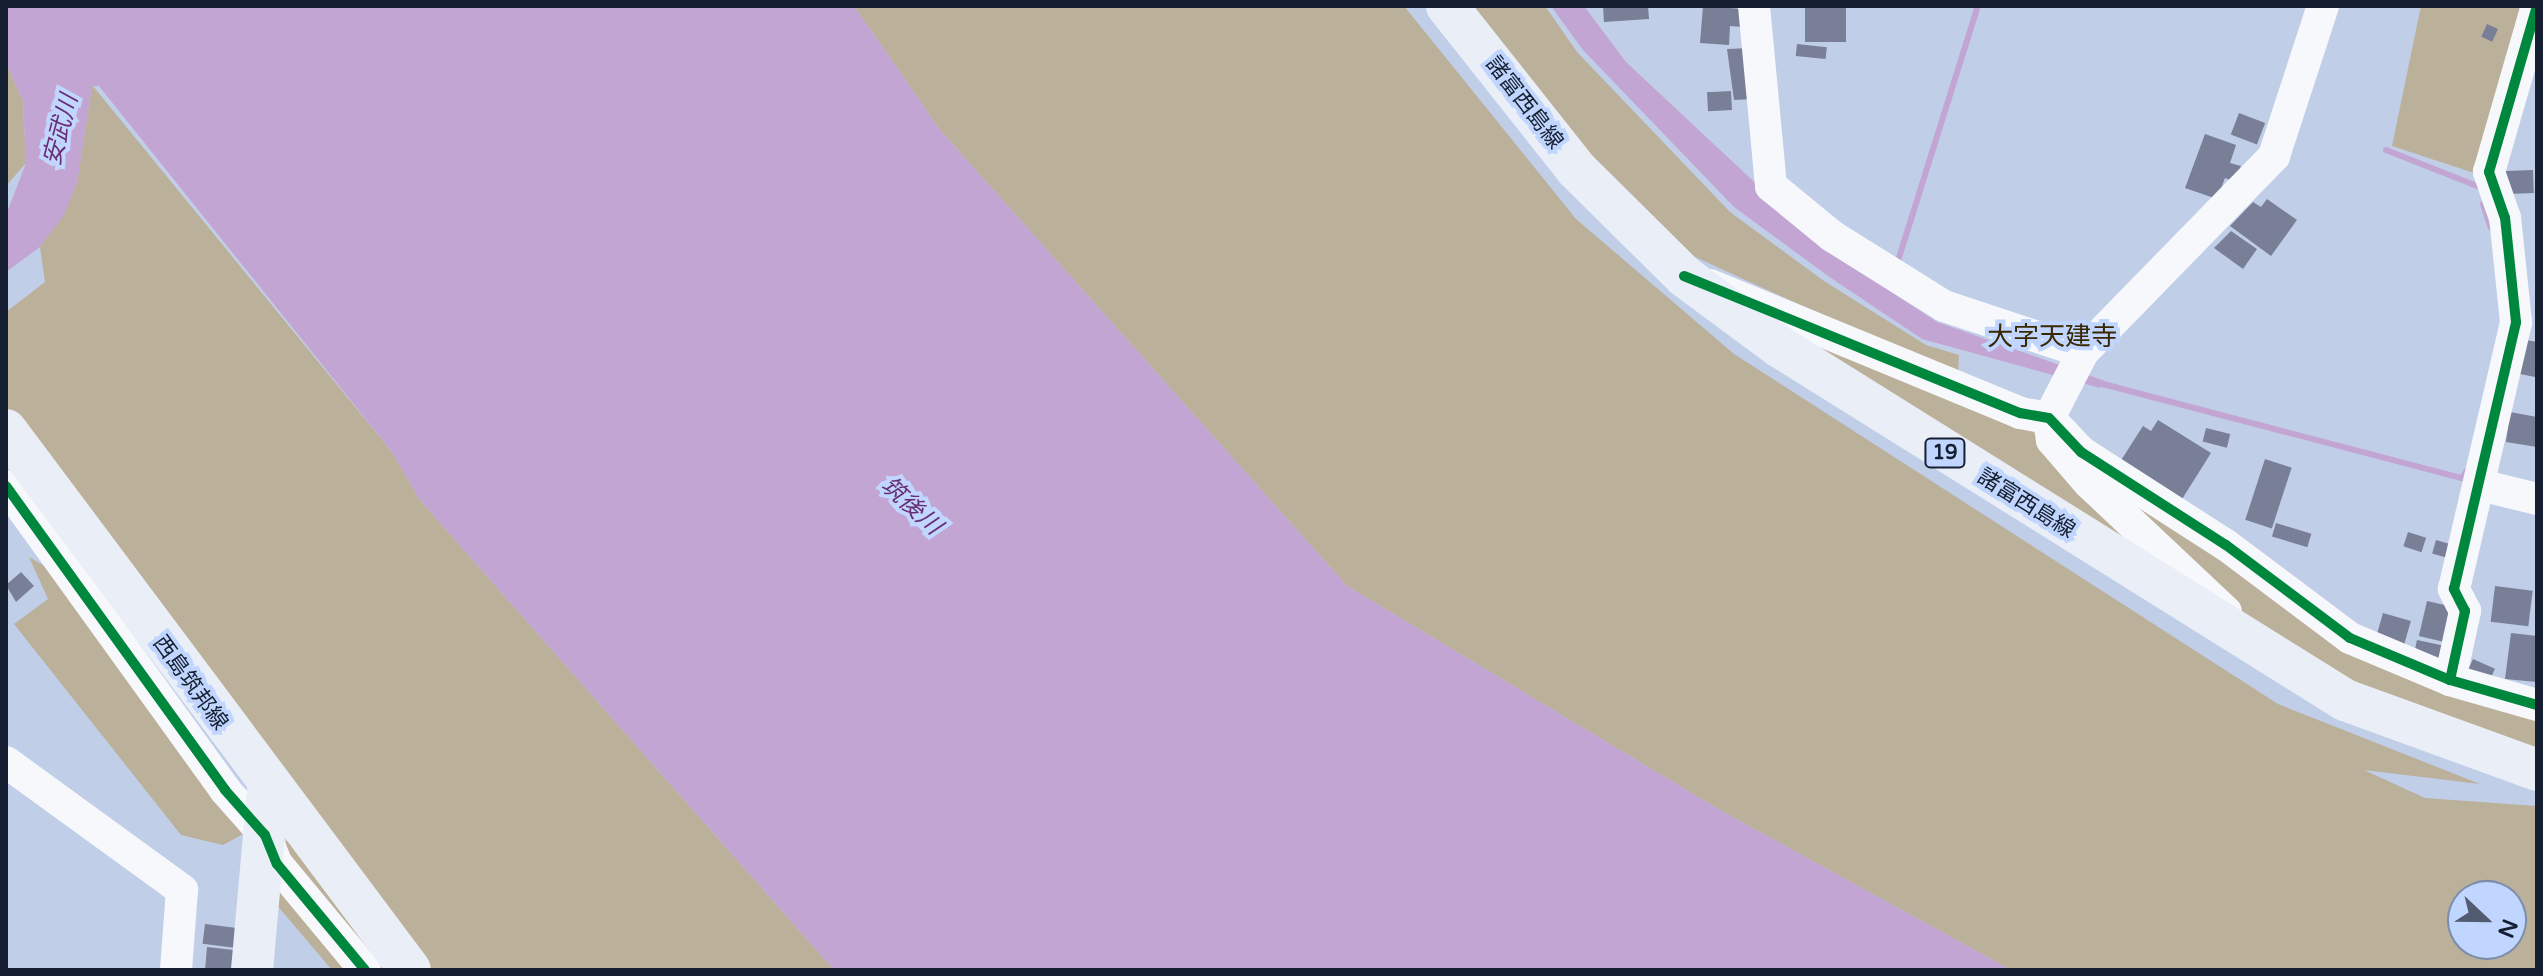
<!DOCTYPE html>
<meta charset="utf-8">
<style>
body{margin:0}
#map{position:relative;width:2543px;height:976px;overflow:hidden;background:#c0cee8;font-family:"Varela Round","Noto Sans JP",sans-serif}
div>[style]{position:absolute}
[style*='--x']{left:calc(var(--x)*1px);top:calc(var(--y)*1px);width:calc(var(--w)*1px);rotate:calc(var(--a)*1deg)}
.green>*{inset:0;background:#bbb099}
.water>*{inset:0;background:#c3a5d3}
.stream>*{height:6px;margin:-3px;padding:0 3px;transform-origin:3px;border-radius:3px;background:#c3a5d3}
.building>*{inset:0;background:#797f96;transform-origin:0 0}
.minor>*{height:32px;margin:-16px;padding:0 16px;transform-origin:16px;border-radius:16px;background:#f6f8fc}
.major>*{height:42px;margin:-21px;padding:0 21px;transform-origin:21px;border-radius:21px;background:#eaeef6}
.cycleway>*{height:10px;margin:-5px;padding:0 5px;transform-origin:5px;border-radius:5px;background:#00873e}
span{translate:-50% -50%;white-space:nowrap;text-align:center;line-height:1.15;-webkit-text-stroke:8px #c0d6fe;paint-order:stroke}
.shield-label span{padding:2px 6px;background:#c0d6fe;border:2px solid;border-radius:6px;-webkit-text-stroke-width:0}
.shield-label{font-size:20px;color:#161f31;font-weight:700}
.street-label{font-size:22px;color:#161f31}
.water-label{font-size:24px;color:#6a2e72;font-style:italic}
.quarter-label{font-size:26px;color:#382700}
.frame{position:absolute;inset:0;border:8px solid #161f31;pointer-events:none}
.north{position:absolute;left:2447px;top:880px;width:80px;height:80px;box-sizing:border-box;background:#c0d6fe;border:2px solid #7c8dac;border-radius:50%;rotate:112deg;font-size:22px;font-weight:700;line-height:32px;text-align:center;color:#161f31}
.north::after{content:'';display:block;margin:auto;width:28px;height:36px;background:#525c71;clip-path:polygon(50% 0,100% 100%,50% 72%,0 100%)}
</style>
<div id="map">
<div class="green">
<i style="clip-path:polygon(evenodd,854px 6px,1404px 6px,1576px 219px,1734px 354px,2278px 704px,2480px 784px,2364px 770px,2425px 798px,2537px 806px,2537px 970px,2011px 970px,1718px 809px,1347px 586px,940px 130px,854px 6px,2463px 896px,2511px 896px,2511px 944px,2463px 944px,2463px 896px)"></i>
<i style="clip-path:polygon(1470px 6px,1545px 6px,1577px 52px,1730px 212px,1824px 281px,1926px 345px,1959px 355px,1958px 377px,1693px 256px,1587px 154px)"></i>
<i style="clip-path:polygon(2421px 6px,2529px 6px,2477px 174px,2392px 146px)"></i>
<i style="clip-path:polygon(6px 63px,23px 101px,26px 163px,6px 186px)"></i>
<i style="clip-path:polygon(92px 85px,392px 452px,419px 499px,834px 970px,428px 970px,6px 409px,6px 312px,45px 282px,40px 247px,77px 183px)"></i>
<i style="clip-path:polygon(1771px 316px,2035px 433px,2198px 597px)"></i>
<i style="clip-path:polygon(2085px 461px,2307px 614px,2537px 713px,2537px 753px,2455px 730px,2269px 642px)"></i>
<i style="clip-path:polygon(29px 557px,55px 572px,243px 834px,223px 845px,181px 835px,14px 624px,48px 599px)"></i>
<i style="clip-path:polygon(288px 835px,392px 970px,380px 970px,282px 858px)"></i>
<i style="clip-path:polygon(276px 875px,357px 970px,332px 970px,275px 903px)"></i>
</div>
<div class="water">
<i style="clip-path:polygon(6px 6px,854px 6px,940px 130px,1347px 586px,1718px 809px,2011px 970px,834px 970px,419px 499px,392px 452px,99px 86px,92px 86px,77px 183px,64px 215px,40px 247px,6px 272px,6px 215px,26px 163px,23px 101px,6px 63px)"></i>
<i style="clip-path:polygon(1551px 6px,1584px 6px,1626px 62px,1827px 250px,1937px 322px,2105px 381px,2100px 388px,1922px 339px,1828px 276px,1734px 207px,1583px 50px)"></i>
</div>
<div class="stream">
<i style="--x:2386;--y:150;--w:98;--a:21.6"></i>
<i style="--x:2483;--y:204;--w:25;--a:72"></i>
<i style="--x:1897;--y:264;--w:270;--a:-72.6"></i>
<i style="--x:2103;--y:384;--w:371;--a:14.7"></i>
<i style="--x:2462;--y:478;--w:11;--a:-56"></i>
</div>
<div class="building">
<i style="clip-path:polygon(1603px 6px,1648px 6px,1649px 19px,1604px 22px)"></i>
<i style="clip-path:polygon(1703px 6px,1743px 9px,1742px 27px,1730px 26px,1729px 45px,1700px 43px)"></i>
<i style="left:1805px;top:6px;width:41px;height:36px"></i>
<i style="left:2487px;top:24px;width:12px;height:14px;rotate:24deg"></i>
<i style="left:1797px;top:44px;width:30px;height:12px;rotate:6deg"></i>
<i style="clip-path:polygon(1751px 48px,1753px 99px,1734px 100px,1727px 49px)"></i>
<i style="left:1731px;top:91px;width:19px;height:24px;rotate:87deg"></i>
<i style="left:2239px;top:113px;width:28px;height:23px;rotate:21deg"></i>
<i style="clip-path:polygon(2205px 134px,2236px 145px,2230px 163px,2241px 166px,2235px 182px,2225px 178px,2217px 199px,2185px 188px)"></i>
<i style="left:2533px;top:170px;width:23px;height:27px;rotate:88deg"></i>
<i style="clip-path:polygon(2267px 199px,2297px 220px,2271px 256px,2230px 226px,2253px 202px,2261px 207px)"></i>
<i style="clip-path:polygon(2231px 231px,2257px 249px,2243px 269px,2214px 248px)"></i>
<i style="clip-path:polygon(2521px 339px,2537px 342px,2535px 377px,2515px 373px)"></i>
<i style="clip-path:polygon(2510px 412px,2537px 417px,2537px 447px,2506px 442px)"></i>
<i style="clip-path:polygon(2158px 420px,2211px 453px,2179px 504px,2118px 465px,2143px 426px,2151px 431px)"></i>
<i style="left:2206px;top:428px;width:25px;height:14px;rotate:14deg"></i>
<i style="left:2265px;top:459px;width:28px;height:64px;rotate:18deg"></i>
<i style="left:2276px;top:523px;width:37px;height:14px;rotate:17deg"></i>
<i style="left:2408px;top:532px;width:19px;height:15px;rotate:18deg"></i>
<i style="left:2436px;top:540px;width:19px;height:14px;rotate:16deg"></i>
<i style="clip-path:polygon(21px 572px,34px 586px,16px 602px,6px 585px)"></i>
<i style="left:2495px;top:586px;width:38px;height:36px;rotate:7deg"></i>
<i style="left:2427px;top:601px;width:27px;height:36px;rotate:13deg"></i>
<i style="left:2383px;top:613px;width:29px;height:27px;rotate:16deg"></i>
<i style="clip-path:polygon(2511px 633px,2537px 636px,2537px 682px,2505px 679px)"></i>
<i style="left:2417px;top:640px;width:30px;height:16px;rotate:12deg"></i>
<i style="left:2473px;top:659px;width:24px;height:16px;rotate:24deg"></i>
<i style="left:205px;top:924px;width:34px;height:20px;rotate:7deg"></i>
<i style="clip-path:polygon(207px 947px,234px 950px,231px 970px,205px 970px)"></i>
</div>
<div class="minor">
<i style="--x:1754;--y:6;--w:181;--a:84.6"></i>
<i style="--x:1771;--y:186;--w:79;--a:39.3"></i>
<i style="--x:1832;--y:236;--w:132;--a:32"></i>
<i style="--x:1944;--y:306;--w:146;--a:18.3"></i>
<i style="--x:1710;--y:285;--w:335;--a:22.4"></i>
<i style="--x:2020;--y:413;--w:29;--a:10"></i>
<i style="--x:2049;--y:418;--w:47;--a:46.7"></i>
<i style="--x:2081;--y:452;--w:172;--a:32.7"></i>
<i style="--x:2226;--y:545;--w:155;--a:36.9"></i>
<i style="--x:2350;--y:638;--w:108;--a:22.8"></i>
<i style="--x:2450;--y:680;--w:91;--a:16"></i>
<i style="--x:2480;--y:485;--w:59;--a:13.8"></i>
<i style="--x:6;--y:486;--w:375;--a:54.2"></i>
<i style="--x:225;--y:790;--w:60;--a:48.4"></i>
<i style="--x:265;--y:835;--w:31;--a:68"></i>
<i style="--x:277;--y:864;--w:138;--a:50.3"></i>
<i style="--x:2226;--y:612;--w:188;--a:-136.7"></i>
<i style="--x:2089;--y:483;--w:57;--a:-130.7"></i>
<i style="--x:2052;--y:440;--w:22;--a:-98"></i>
<i style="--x:2049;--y:418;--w:74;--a:-62.7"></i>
<i style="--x:2083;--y:352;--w:274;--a:-45.7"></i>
<i style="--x:2274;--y:156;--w:158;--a:-71.9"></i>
<i style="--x:2450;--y:680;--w:71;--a:-77.7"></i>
<i style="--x:2465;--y:611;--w:25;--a:-117"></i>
<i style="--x:2454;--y:589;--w:274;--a:-76.9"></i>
<i style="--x:2516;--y:322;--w:105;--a:-96"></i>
<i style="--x:2505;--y:218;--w:49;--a:-109.2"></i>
<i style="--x:2489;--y:172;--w:173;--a:-73.9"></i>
<i style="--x:6;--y:762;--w:218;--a:36"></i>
<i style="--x:182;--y:890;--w:80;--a:94.3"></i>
</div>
<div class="major">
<i style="--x:1447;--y:6;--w:208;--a:51.6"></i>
<i style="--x:1576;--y:169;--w:152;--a:44.7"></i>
<i style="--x:1684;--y:276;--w:119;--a:36.5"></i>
<i style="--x:1780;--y:347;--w:666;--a:32"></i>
<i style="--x:2345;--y:700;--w:204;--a:20"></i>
<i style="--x:6;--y:430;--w:674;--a:53.2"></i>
<i style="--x:252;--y:970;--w:182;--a:-84.9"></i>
</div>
<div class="cycleway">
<i style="--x:1684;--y:276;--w:363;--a:22.2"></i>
<i style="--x:2020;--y:413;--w:29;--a:10"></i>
<i style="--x:2049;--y:418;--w:47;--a:46.7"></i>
<i style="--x:2081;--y:452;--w:172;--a:32.7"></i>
<i style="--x:2226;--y:545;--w:155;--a:36.9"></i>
<i style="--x:2350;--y:638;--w:108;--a:22.8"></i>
<i style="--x:2450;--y:680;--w:91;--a:16"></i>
<i style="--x:6;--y:486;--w:375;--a:54.2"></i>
<i style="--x:225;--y:790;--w:60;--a:48.4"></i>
<i style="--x:265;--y:835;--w:31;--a:68"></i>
<i style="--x:277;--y:864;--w:138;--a:50.3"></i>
<i style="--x:2450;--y:680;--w:71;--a:-77.7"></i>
<i style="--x:2465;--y:611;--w:25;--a:-117"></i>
<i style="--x:2454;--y:589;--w:274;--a:-76.9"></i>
<i style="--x:2516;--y:322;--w:105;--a:-96"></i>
<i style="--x:2505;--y:218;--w:49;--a:-109.2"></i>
<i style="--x:2489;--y:172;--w:173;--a:-73.9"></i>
</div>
<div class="shield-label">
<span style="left:1945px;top:453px">19</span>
</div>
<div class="street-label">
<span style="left:1524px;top:103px;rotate:52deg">諸富西島線</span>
<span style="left:2026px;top:504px;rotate:32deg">諸富西島線</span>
<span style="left:190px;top:683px;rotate:54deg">西島筑邦線</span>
</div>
<div class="water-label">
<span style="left:61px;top:130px;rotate:-75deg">安武川</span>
<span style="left:911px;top:506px;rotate:42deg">筑後川</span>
</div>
<div class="quarter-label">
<span style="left:2052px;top:337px">大字天建寺</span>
</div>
<div class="frame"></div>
<div class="north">N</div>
</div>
